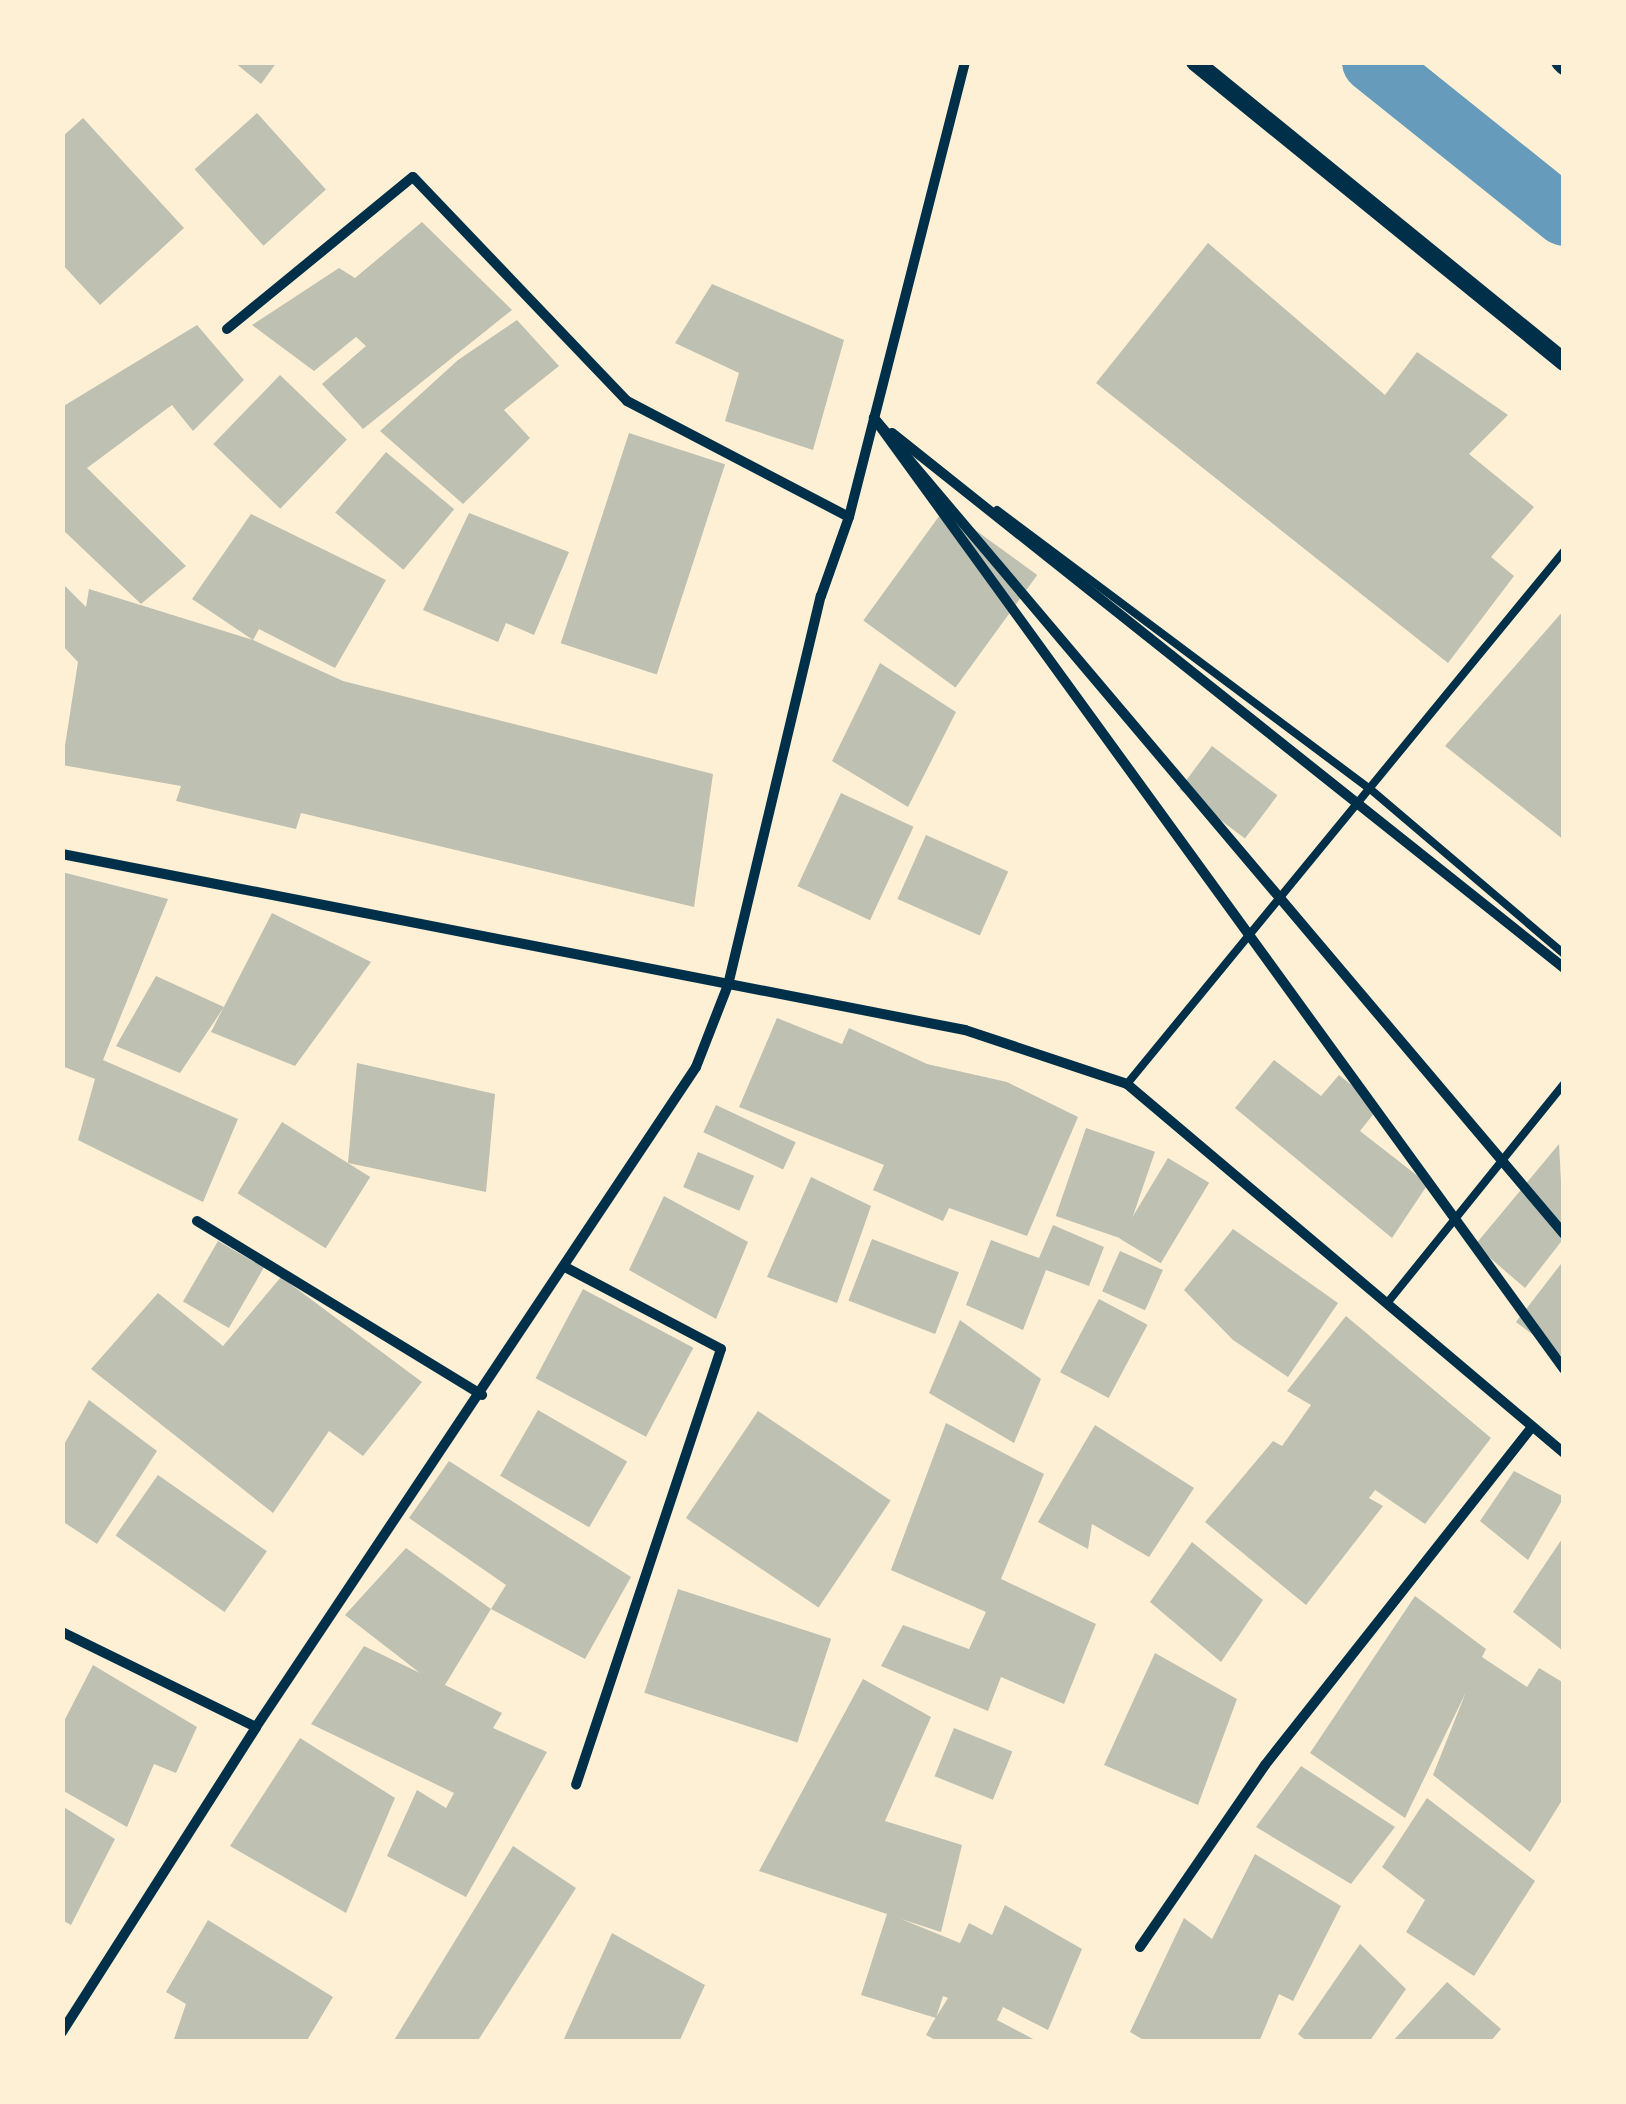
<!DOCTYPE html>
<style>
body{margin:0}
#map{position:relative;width:1626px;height:2104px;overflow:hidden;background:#fdf0d5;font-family:"IBM Plex Sans",sans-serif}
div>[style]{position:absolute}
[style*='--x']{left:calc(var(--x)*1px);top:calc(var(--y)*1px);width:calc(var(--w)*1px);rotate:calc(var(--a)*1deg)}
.canal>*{height:60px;margin:-30px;padding:0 30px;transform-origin:30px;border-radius:30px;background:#669bbc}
.building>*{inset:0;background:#bec0b2;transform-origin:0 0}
.service>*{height:8px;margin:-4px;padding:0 4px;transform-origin:4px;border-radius:4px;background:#003049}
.minor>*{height:10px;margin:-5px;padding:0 5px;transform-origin:5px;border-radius:5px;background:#003049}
.tertiary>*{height:18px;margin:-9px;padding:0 9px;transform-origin:9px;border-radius:9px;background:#003049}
span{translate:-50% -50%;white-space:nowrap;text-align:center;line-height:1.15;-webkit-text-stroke:9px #fdf0d5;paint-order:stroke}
.frame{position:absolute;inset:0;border:65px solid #fdf0d5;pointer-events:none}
</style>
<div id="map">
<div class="canal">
<i style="--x:1372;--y:62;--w:246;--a:38.7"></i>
</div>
<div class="building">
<i style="clip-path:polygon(234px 62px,277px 62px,261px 84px)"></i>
<i style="left:257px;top:113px;width:103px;height:84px;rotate:48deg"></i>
<i style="clip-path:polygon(83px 118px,184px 228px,100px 305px,62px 264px,62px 137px)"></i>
<i style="clip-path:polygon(422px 222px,512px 310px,363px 429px,322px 384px,366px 346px,356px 337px,314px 371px,252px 325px,339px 268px,355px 278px)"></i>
<i style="clip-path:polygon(1208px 243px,1385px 395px,1417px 352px,1508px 415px,1469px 454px,1534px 507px,1491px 557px,1514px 576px,1448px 663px,1096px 383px)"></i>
<i style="clip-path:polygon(712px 284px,844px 340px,813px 450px,725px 421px,739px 373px,675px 343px)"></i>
<i style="clip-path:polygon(517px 320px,559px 366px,504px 410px,530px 438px,463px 504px,380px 431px,458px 360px)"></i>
<i style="clip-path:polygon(197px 325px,244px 380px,193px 431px,172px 405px,87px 468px,186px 566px,141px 604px,62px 529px,62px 407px)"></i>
<i style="left:280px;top:375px;width:93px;height:96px;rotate:44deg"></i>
<i style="left:629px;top:433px;width:101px;height:221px;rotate:18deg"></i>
<i style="left:386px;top:452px;width:89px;height:79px;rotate:40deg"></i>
<i style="left:945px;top:508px;width:114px;height:139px;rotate:36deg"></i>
<i style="clip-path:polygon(469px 513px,569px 552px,534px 635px,506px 623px,498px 642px,423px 610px)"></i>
<i style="clip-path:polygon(251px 514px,386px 580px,335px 668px,259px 629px,253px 640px,343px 681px,713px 774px,694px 907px,301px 813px,296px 829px,176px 801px,181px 786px,62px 765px,78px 662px,62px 645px,62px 583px,86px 607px,89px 589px,253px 640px,192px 599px)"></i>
<i style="clip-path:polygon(1564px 610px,1564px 840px,1445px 746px)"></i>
<i style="clip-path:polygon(880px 663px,956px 712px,908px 807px,832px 761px)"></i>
<i style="left:1212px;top:746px;width:82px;height:54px;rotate:37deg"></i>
<i style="left:841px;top:793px;width:80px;height:103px;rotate:25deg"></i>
<i style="left:926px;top:835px;width:90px;height:70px;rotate:24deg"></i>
<i style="clip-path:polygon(62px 872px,168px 899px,103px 1060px,238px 1119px,203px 1202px,78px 1140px,95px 1079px,62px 1066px)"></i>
<i style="clip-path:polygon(272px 913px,371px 962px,295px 1066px,211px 1032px)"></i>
<i style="clip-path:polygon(156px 976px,224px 1007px,180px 1073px,116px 1046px)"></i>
<i style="clip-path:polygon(777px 1018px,842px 1044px,849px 1028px,927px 1064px,1007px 1082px,1078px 1117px,1027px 1236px,949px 1208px,943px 1221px,873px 1190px,884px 1165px,739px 1107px)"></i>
<i style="clip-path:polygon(1274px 1060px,1321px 1096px,1339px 1075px,1379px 1107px,1360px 1131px,1428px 1184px,1392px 1238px,1235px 1108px)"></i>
<i style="clip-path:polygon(357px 1063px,495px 1094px,486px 1192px,348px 1163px)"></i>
<i style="left:716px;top:1105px;width:88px;height:30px;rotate:25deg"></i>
<i style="left:282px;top:1122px;width:104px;height:84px;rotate:32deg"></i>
<i style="left:1086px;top:1128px;width:73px;height:93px;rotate:19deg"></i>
<i style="clip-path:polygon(1559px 1144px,1564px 1238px,1525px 1288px,1475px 1245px)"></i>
<i style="left:698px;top:1152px;width:61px;height:38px;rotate:23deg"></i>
<i style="left:1168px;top:1158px;width:48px;height:94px;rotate:31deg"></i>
<i style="clip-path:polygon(811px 1177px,871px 1206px,837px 1303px,767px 1277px)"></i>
<i style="clip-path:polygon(664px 1196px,748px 1242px,716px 1319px,629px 1270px)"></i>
<i style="clip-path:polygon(1053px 1225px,1104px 1247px,1089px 1286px,1046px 1270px,1023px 1330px,966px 1305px,991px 1240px,1039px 1258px)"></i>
<i style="clip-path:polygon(1233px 1229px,1338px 1303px,1288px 1377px,1233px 1340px,1184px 1290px)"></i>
<i style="left:872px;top:1239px;width:93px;height:66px;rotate:21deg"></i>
<i style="left:218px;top:1241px;width:53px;height:70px;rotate:30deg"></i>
<i style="left:1120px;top:1251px;width:47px;height:44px;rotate:24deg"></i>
<i style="clip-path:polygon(1564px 1260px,1564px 1358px,1516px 1322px)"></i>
<i style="clip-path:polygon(281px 1277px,422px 1382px,363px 1456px,329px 1431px,273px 1513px,91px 1369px,158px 1293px,223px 1346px)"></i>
<i style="left:583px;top:1289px;width:125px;height:101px;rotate:28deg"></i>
<i style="left:1099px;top:1299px;width:55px;height:83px;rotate:28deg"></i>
<i style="clip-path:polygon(1346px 1316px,1491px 1438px,1425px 1524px,1375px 1490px,1369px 1498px,1383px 1506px,1306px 1605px,1205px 1522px,1273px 1441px,1282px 1446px,1311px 1405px,1287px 1391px)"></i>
<i style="clip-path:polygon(960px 1320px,1041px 1379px,1014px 1443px,929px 1393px)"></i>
<i style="clip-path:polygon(89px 1400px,157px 1451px,97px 1544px,62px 1521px,62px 1448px)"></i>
<i style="left:538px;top:1410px;width:103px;height:76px;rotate:30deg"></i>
<i style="left:758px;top:1411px;width:160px;height:129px;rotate:34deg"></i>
<i style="clip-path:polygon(946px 1423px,1044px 1474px,1001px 1579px,1096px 1624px,1064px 1704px,1001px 1677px,988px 1711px,881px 1666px,903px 1625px,969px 1649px,986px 1612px,891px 1570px)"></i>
<i style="clip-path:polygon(1095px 1425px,1194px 1488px,1149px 1557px,1092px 1524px,1088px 1549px,1038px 1522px)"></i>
<i style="clip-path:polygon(449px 1461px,631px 1577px,585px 1659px,491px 1609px,506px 1585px,409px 1518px)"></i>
<i style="clip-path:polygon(1514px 1471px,1564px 1497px,1528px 1560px,1480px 1521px)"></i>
<i style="left:158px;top:1475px;width:133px;height:74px;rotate:35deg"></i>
<i style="clip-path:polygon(1564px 1536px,1564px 1647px,1562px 1650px,1513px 1612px)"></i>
<i style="clip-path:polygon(1192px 1542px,1263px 1600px,1221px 1662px,1150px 1602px)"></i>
<i style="clip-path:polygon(406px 1548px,491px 1609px,445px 1685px,502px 1713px,493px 1728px,547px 1752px,466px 1897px,387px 1856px,417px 1790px,446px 1808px,454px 1793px,311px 1724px,364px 1646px,420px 1673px,345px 1615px)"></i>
<i style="left:678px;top:1589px;width:161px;height:109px;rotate:18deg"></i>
<i style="clip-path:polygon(1415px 1596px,1486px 1649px,1482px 1657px,1527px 1687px,1539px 1668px,1564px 1683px,1564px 1797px,1530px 1852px,1433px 1775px,1466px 1692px,1405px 1818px,1310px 1753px)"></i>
<i style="clip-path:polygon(1155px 1653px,1237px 1699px,1198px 1805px,1104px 1765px)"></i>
<i style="clip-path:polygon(93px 1665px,197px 1727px,176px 1773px,154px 1764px,127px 1827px,62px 1790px,62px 1725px)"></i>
<i style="clip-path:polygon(863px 1679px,931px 1717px,885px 1821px,962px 1845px,941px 1932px,901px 1919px,960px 1943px,969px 1923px,992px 1935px,1005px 1905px,1082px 1949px,1048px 2030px,1003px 2007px,997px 2020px,1039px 2042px,939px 2042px,926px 2035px,933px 2022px,948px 1998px,943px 1996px,936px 2018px,861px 1995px,887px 1914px,759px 1871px)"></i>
<i style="left:954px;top:1728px;width:63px;height:52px;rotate:22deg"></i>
<i style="clip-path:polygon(300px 1738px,395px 1798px,346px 1913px,230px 1846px)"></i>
<i style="clip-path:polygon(1301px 1766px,1395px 1827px,1351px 1884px,1256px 1827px)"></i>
<i style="clip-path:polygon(1427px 1798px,1535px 1881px,1474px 1976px,1406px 1932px,1425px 1900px,1382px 1867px)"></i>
<i style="clip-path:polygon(62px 1806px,115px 1839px,71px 1925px,62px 1920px)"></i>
<i style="clip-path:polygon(513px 1846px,576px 1888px,477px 2042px,393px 2042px)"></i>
<i style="clip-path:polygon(1255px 1854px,1341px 1906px,1293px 2001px,1279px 1994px,1259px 2042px,1147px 2042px,1130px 2032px,1184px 1918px,1212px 1939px)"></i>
<i style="clip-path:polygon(208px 1920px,333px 1997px,306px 2042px,173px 2042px,186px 2004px,166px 1992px)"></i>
<i style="clip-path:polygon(612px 1933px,705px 1985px,679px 2042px,563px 2041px)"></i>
<i style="clip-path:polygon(1360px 1944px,1406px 1989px,1369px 2042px,1308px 2042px,1298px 2034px)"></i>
<i style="clip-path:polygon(1447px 1982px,1501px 2029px,1490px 2042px,1392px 2042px)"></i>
</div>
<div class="service">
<i style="--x:997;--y:510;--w:464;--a:36.8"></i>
<i style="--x:1369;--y:788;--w:256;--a:40.4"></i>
<i style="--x:1127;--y:1084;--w:689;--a:-50.65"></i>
<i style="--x:1388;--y:1302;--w:280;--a:-51.1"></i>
</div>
<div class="minor">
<i style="--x:227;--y:329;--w:240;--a:-39.3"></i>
<i style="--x:413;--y:177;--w:310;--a:46.3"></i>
<i style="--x:627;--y:401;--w:250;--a:27.6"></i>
<i style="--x:892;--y:433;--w:859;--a:38.52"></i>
<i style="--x:62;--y:854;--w:920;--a:11.03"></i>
<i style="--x:965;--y:1030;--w:171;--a:18.4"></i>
<i style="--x:1127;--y:1084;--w:572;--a:40.18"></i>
<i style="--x:197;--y:1221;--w:334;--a:31.4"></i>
<i style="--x:1564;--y:1234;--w:1069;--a:-130.22"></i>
<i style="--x:874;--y:418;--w:1175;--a:54.04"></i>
<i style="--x:565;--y:1267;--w:176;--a:27.7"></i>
<i style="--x:721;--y:1349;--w:459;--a:108.4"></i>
<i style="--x:62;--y:1632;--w:216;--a:26.1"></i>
<i style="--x:1140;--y:1947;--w:221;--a:-55.5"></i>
<i style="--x:1265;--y:1765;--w:431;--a:-51.7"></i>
<i style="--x:62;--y:2032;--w:361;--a:-57.5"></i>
<i style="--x:256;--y:1727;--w:793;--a:-56.31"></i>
<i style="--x:696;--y:1067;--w:88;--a:-68.7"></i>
<i style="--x:728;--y:985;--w:400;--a:-76.6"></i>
<i style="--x:821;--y:596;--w:84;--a:-70.5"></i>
<i style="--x:849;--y:517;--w:470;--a:-75.7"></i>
</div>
<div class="tertiary">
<i style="--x:1195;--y:62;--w:476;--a:39.1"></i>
<i style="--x:1560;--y:62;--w:6;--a:45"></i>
</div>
<div class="frame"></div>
</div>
